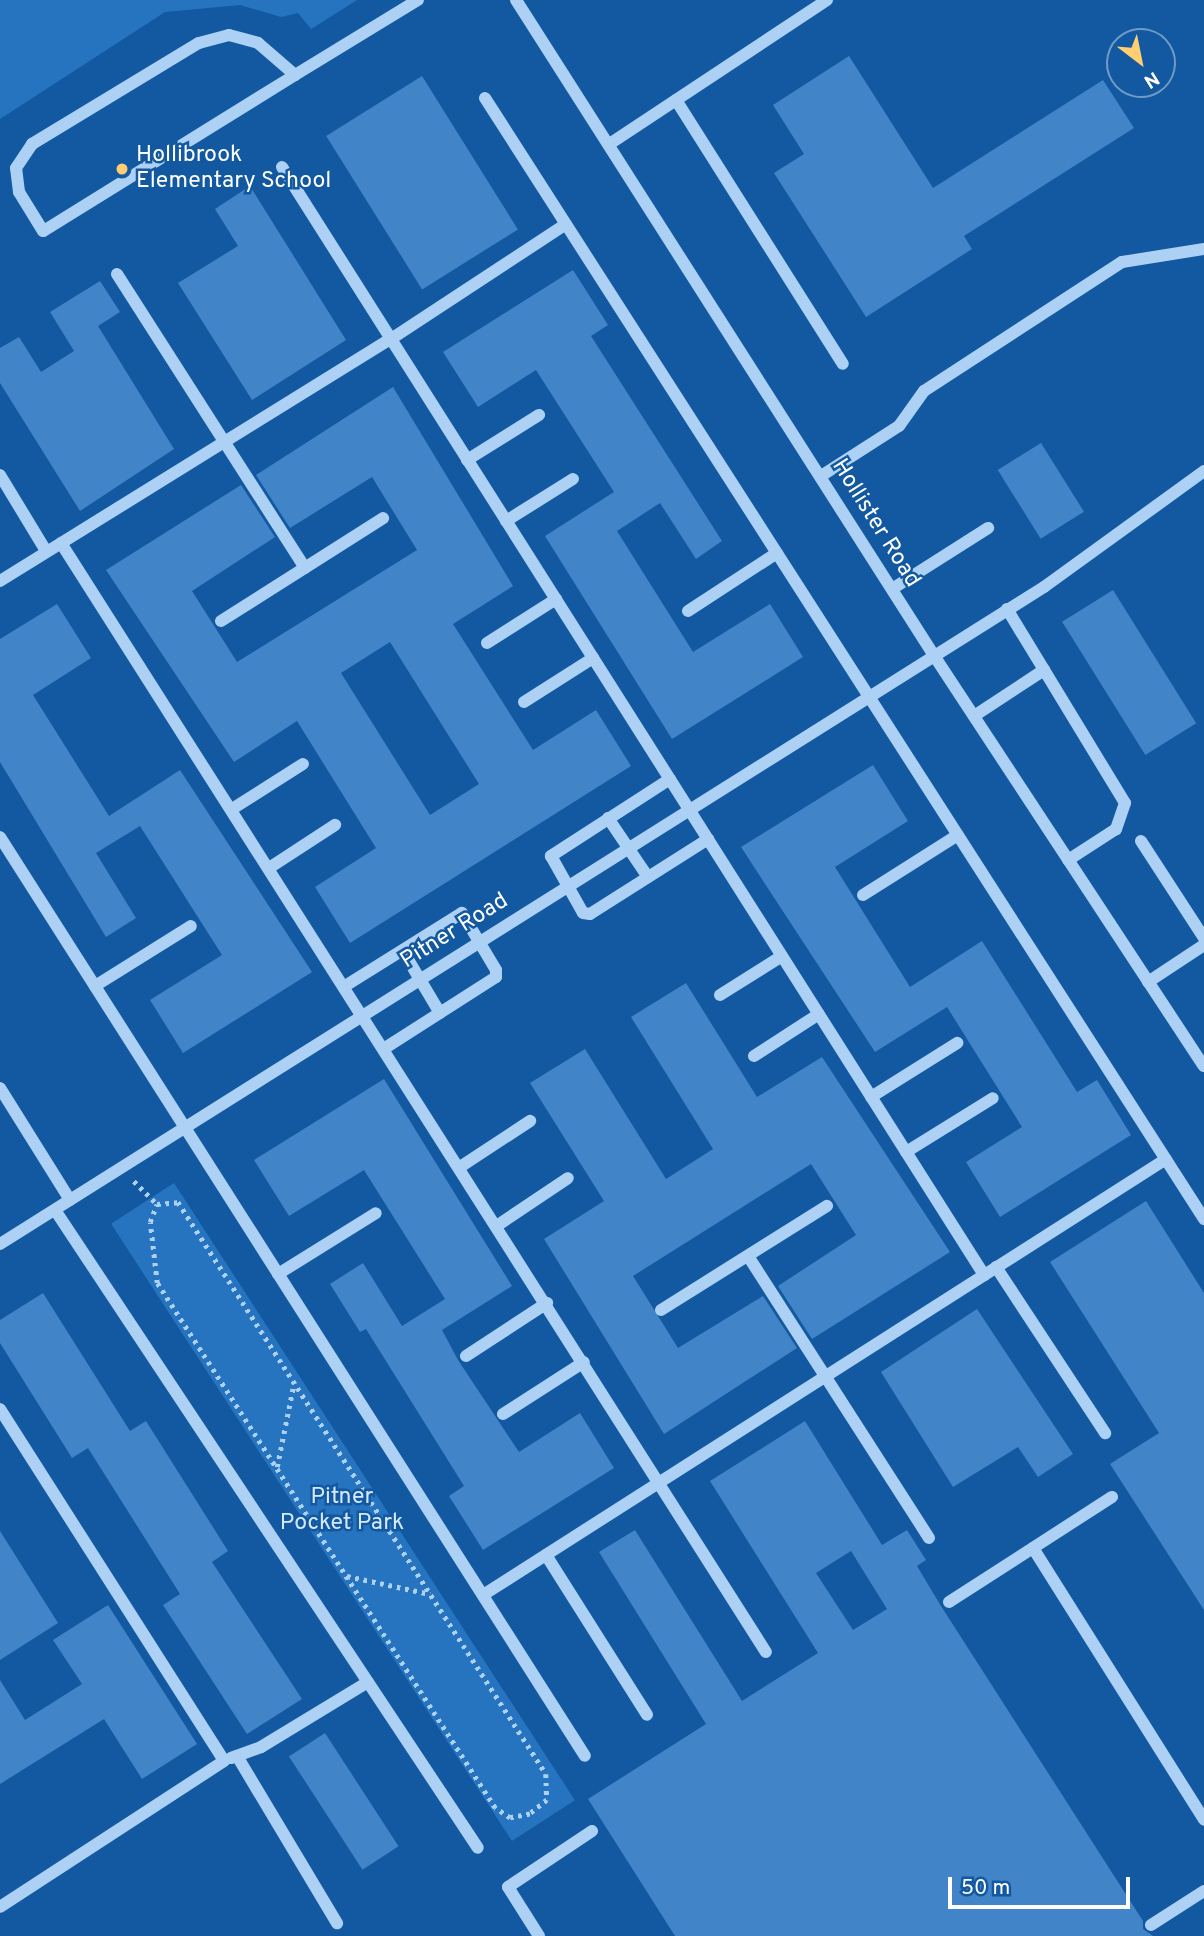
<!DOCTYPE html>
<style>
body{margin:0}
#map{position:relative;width:1204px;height:1936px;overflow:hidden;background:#1359a1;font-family:Overpass,sans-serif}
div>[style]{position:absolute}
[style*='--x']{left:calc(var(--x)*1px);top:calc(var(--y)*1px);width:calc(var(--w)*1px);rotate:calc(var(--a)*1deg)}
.green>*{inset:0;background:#2674bf;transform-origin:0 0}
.building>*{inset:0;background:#4184c8;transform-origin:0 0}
.path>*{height:4.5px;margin-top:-2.25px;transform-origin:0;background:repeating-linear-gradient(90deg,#add1f4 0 3.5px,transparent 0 8.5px)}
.minor>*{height:12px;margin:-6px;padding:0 6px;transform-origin:6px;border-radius:6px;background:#add1f4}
.dots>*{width:19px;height:19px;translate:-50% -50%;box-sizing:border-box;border:4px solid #1359a1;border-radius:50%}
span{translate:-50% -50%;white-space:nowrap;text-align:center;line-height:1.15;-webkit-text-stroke:5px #1359a1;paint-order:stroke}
.poi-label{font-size:23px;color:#fff}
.left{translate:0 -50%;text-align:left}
.street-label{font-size:23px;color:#fff}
.park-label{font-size:23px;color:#d6eafe}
.north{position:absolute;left:1106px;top:28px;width:70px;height:70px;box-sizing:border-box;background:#1359a1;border:2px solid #719bc7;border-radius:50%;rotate:148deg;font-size:19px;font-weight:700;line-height:28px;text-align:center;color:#fff}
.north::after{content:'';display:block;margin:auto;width:24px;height:32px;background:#ffce70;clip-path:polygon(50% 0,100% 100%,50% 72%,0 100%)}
.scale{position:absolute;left:948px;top:1877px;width:182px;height:32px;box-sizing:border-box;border:4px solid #fff;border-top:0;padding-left:9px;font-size:21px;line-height:24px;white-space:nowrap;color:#fff;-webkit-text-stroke:5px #1359a1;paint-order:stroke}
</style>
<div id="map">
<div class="green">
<i style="clip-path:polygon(0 0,357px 0,311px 29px,298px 13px,281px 17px,240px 5px,165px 12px,0 119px)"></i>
<i style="left:174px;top:1183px;width:736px;height:75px;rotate:57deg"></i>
</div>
<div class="building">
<i style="clip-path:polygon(849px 56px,933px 188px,1103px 80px,1134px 128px,964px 236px,972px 249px,866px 317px,774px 173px,804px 154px,773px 105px)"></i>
<i style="left:422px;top:76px;width:181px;height:113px;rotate:58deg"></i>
<i style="clip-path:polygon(250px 186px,346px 340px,252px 400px,178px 283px,238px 246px,215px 209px)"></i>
<i style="clip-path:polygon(573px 270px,608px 325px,591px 336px,722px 541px,696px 559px,660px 503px,617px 531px,693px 652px,770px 604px,803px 657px,672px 739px,545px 536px,614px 492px,536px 370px,478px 407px,443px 352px)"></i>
<i style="clip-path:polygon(100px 281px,120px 312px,98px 326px,174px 449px,80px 511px,0 383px,0 348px,19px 337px,41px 372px,74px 351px,50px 312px)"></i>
<i style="clip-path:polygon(evenodd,393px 387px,513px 586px,453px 624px,533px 750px,596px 710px,631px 766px,350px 943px,315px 887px,376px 848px,297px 721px,234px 762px,106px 570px,241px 485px,275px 537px,192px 591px,237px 662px,417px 550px,372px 477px,290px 528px,256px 475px,393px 387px,390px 642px,479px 784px,430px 815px,341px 673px,390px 642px)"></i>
<i style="left:1041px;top:443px;width:81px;height:51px;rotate:58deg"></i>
<i style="left:1113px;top:590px;width:157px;height:60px;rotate:58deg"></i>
<i style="clip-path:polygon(57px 604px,91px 658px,33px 695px,109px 816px,180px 770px,312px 972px,183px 1053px,150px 1000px,222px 955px,140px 826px,96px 853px,136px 918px,106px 937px,0 762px,0 639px)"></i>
<i style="clip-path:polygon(873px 765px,908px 821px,835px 867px,910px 987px,982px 941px,1077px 1092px,1097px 1080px,1131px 1135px,1000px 1217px,966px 1162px,1022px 1127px,947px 1007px,875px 1052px,741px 847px)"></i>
<i style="clip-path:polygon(686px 983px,757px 1097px,822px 1057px,950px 1252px,812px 1339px,778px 1286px,856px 1235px,811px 1164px,633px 1276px,678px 1348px,763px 1296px,797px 1348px,664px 1434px,544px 1239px,604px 1201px,530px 1083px,585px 1049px,666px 1179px,713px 1149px,631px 1017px)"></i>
<i style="clip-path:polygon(384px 1079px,512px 1286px,442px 1330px,458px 1360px,519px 1452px,580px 1413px,614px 1468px,483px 1550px,449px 1496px,464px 1486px,366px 1329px,360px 1332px,330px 1284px,363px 1263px,402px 1326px,445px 1299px,364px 1170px,289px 1216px,254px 1160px)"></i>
<i style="clip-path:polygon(1146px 1201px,1204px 1293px,1204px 1610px,1110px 1464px,1159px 1433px,1050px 1262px)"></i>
<i style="clip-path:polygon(43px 1293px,130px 1431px,146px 1421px,228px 1551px,212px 1562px,302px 1699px,247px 1734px,163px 1605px,180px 1594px,88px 1448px,72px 1458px,0 1343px,0 1320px)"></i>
<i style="clip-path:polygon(977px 1309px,1073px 1454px,1038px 1477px,1018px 1447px,953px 1487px,881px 1372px)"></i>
<i style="clip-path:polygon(evenodd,805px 1421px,882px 1545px,907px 1530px,926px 1560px,917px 1566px,941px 1606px,1143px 1921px,1143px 1929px,1153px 1936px,675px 1936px,588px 1799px,706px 1724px,599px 1552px,635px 1530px,742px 1701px,818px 1653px,710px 1481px,805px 1421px,851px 1551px,887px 1609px,853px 1630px,816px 1573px,851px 1551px)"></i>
<i style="clip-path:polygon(0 1531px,58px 1623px,0 1660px)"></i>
<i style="clip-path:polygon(108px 1605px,197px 1744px,142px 1779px,104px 1719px,0 1784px,0 1680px,25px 1720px,82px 1684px,53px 1640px)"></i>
<i style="left:325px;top:1733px;width:135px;height:43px;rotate:57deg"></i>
</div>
<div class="path">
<i style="--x:134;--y:1181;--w:33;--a:45"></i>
<i style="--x:157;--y:1204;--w:21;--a:-5"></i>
<i style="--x:178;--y:1202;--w:680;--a:57.24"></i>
<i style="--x:546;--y:1774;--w:26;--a:88"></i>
<i style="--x:547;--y:1800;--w:22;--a:141"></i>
<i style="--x:530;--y:1814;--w:20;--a:169"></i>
<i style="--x:510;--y:1818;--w:18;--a:-146"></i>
<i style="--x:495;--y:1808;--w:624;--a:-122.77"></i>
<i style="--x:157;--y:1283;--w:61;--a:-96.5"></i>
<i style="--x:150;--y:1222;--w:19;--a:-69"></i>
<i style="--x:277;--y:1467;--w:86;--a:-78.6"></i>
<i style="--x:347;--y:1576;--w:85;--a:12.2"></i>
</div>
<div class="minor">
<i style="--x:516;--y:0;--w:776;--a:57.48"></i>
<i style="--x:933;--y:654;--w:493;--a:56.7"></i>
<i style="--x:229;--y:35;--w:30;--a:15"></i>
<i style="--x:258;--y:43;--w:49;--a:40.9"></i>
<i style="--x:295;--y:75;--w:296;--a:148.2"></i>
<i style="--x:43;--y:231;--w:46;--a:-121.6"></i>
<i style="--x:19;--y:192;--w:24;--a:-97"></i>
<i style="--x:16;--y:168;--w:29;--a:-56"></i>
<i style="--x:32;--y:144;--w:195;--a:-31.2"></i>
<i style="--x:199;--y:43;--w:31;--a:-15"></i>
<i style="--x:295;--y:75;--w:144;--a:-31.4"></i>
<i style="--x:485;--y:98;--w:1332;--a:57.32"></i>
<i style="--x:676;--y:100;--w:312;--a:57.7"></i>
<i style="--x:611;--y:143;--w:259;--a:-33.5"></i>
<i style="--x:282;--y:167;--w:1312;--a:57.64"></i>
<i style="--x:117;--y:274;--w:349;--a:57.4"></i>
<i style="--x:467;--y:460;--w:85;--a:-32"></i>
<i style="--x:0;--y:475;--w:89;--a:58.8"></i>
<i style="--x:821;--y:476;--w:93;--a:-32.7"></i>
<i style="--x:899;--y:426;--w:43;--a:-54.5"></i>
<i style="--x:924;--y:391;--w:236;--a:-33.1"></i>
<i style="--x:1122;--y:262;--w:83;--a:-9"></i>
<i style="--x:506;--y:521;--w:79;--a:-32.1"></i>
<i style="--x:61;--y:543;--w:1314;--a:57.56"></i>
<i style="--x:0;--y:581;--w:460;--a:-31.8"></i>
<i style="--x:391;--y:339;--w:209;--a:-33.3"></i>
<i style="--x:892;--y:589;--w:114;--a:-32.4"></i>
<i style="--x:1007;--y:609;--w:227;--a:58.7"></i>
<i style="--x:1125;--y:803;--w:28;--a:109"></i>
<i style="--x:1116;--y:829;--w:57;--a:147.1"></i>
<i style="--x:688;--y:611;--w:106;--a:-33.1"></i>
<i style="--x:221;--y:621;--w:192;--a:-32.4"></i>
<i style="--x:487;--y:643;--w:82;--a:-32.5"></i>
<i style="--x:524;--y:702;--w:82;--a:-32.5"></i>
<i style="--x:974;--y:716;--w:84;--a:-33.3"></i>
<i style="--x:670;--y:779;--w:142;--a:147.1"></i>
<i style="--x:551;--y:856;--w:65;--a:60.7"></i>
<i style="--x:583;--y:913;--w:7;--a:8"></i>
<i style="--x:590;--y:914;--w:140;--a:-32.4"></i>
<i style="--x:232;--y:809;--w:84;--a:-32.4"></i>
<i style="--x:608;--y:818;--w:71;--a:55.9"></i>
<i style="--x:0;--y:837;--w:1089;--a:57.52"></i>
<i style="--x:1141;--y:841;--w:116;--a:57"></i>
<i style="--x:269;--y:868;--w:79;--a:-33.1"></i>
<i style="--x:863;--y:895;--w:112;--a:-32.3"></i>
<i style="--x:403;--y:951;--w:72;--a:59.2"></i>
<i style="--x:1148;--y:982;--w:67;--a:-33.5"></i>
<i style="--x:95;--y:986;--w:113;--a:-32"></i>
<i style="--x:345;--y:986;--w:138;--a:-32"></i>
<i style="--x:462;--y:913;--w:66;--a:59.2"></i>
<i style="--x:496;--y:970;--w:7;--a:90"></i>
<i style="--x:496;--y:977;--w:132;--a:147.4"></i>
<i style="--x:720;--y:995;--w:73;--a:-32.2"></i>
<i style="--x:754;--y:1056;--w:77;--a:-32.9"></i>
<i style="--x:0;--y:1088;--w:132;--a:58"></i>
<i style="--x:871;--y:1097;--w:102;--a:-32.1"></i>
<i style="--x:906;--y:1152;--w:102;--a:-31.8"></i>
<i style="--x:460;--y:1167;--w:84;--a:-33.3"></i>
<i style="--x:55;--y:1210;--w:765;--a:56.46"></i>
<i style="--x:498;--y:1225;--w:84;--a:-33.9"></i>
<i style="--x:0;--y:1244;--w:1234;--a:-32.18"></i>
<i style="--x:1044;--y:587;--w:198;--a:-35.9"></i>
<i style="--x:748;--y:1256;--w:335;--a:57.3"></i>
<i style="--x:996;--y:1267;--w:199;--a:56.7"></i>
<i style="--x:278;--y:1274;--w:115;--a:-31.9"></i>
<i style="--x:661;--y:1310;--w:196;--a:-32.1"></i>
<i style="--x:466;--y:1356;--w:97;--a:-33.2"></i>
<i style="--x:0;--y:1409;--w:417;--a:57.5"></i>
<i style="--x:224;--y:1761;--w:267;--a:146.9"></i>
<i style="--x:503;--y:1414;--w:96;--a:-32.7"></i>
<i style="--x:1033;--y:1548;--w:321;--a:57.8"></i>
<i style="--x:546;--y:1555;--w:189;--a:57.7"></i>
<i style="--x:483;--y:1595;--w:810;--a:-32.55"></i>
<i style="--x:949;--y:1602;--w:194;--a:-32.8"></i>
<i style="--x:237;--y:1756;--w:195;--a:59.1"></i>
<i style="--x:231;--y:1758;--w:32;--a:-20"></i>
<i style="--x:261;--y:1747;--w:125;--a:-31.3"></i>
<i style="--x:1151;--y:1925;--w:63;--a:-32.7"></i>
<i style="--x:539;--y:1936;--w:58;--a:-122.3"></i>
<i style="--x:508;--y:1887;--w:101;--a:-33.7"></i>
</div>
<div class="dots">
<i style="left:122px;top:169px;background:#ffce70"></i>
</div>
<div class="poi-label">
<span class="left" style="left:136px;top:169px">Hollibrook<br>Elementary School</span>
</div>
<div class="street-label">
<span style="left:875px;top:524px;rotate:58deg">Hollister Road</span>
<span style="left:455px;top:932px;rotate:-32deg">Pitner Road</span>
</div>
<div class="park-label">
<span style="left:342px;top:1511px">Pitner<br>Pocket Park</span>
</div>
<div class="north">N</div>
<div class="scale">50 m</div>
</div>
